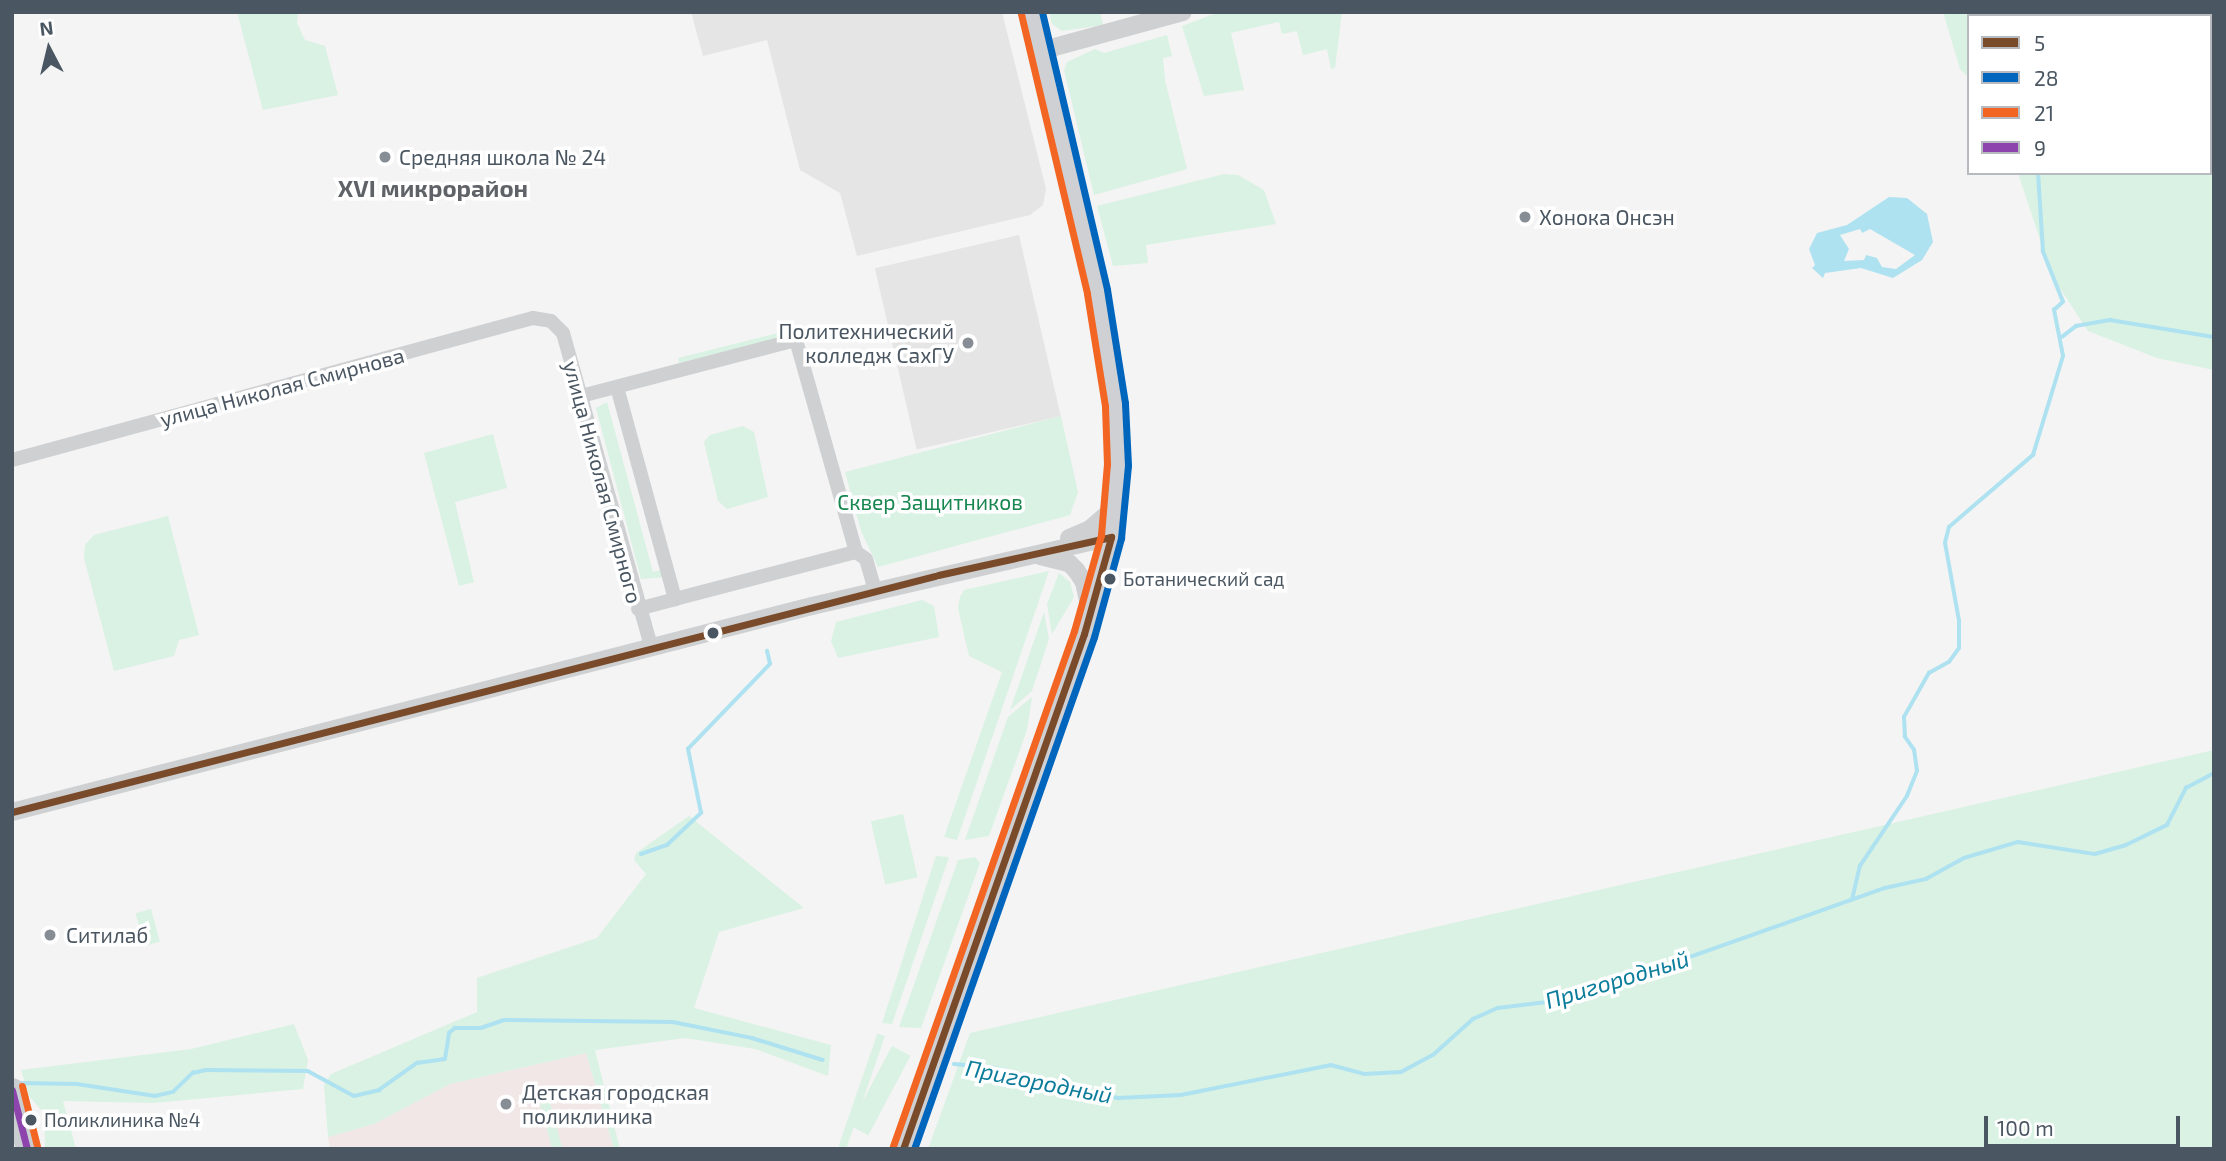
<!DOCTYPE html>
<meta charset="utf-8">
<style>
body{margin:0}
#map{position:relative;width:2226px;height:1161px;overflow:hidden;background:#f4f4f4;font-family:"Exo 2",sans-serif}
div>[style]{position:absolute}
[style*='--x']{left:calc(var(--x)*1px);top:calc(var(--y)*1px);width:calc(var(--w)*1px);rotate:calc(var(--a)*1deg)}
.education>*{inset:0;background:#e6e5e6;transform-origin:0 0}
.medical>*{inset:0;background:#f1e7e6}
.green>*{inset:0;background:#d9f2e3;transform-origin:0 0}
.water>*{inset:0;background:#aee2f0}
.stream>*{height:3.5px;margin:-1.75px;padding:0 1.75px;transform-origin:1.75px;border-radius:1.75px;background:#aee2f0}
.minor>*{height:14px;margin:-7px;padding:0 7px;transform-origin:7px;border-radius:7px;background:#ced0d2}
.tertiary>*{height:18px;margin:-9px;padding:0 9px;transform-origin:9px;border-radius:9px;background:#ced0d2}
.secondary>*{height:21px;margin:-10.5px;padding:0 10.5px;transform-origin:10.5px;border-radius:10.5px;background:#ced0d4}
.primary>*{height:23px;margin:-11.5px;padding:0 11.5px;transform-origin:11.5px;border-radius:11.5px;background:#caced1}
.bus-1>*{height:7px;margin:-3.5px;padding:0 3.5px;transform-origin:3.5px;border-radius:3.5px;background:#7a4b2a}
.bus-2>*{height:7px;margin:-3.5px;padding:0 3.5px;transform-origin:3.5px;border-radius:3.5px;background:#0065bd}
.bus-3>*{height:7px;margin:-3.5px;padding:0 3.5px;transform-origin:3.5px;border-radius:3.5px;background:#f26522}
.bus-4>*{height:7px;margin:-3.5px;padding:0 3.5px;transform-origin:3.5px;border-radius:3.5px;background:#8e44ad}
.dots>*{width:19px;height:19px;translate:-50% -50%;box-sizing:border-box;border:4px solid #fff;border-radius:50%}
span{translate:-50% -50%;white-space:nowrap;text-align:center;line-height:1.15;-webkit-text-stroke:7px #fff;paint-order:stroke}
.bus-label{font-size:19px;color:#4a5661}
.left{translate:0 -50%;text-align:left}
.poi-label{font-size:21px;color:#4a5661}
.right{translate:-100% -50%;text-align:right}
.street-label{font-size:21px;color:#4a5661}
.park-label{font-size:21px;color:#17864f}
.water-label{font-size:23px;color:#0c7c9b;font-style:italic}
.quarter-label{font-size:24px;color:#5f6368;font-weight:700}
.frame{position:absolute;inset:0;border:14px solid #4a5661;pointer-events:none}
.legend{position:absolute;left:1967px;top:14px;width:245px;height:161px;box-sizing:border-box;background:#fff;border:2px solid #b7bbc0;margin:0;padding:9px 12px;list-style:none;font-size:21px;color:#4a5661}
.legend li{display:flex;align-items:center;gap:14px;height:35px}
.legend b{width:35px;border:2px solid #b7bbc0}
.north{position:absolute;left:14px;top:14px;width:70px;height:70px;-webkit-text-stroke:5px #fff;paint-order:stroke;rotate:353deg;font-size:19px;font-weight:700;line-height:28px;text-align:center;color:#4a5661}
.north::after{content:'';display:block;margin:auto;width:24px;height:32px;background:#4a5661;clip-path:polygon(50% 0,100% 100%,50% 72%,0 100%)}
.scale{position:absolute;left:1984px;top:1116px;width:196px;height:32px;box-sizing:border-box;border:4px solid #4a5661;border-top:0;padding-left:9px;font-size:21px;line-height:24px;white-space:nowrap;color:#4a5661;-webkit-text-stroke:5px #fff;paint-order:stroke}
</style>
<div id="map">
<div class="education">
<i style="clip-path:polygon(691px 12px,1002px 12px,1046px 189px,1043px 205px,1030px 215px,857px 256px,840px 193px,800px 170px,767px 40px,703px 56px)"></i>
<i style="left:1019px;top:235px;width:186px;height:148px;rotate:77deg"></i>
</div>
<div class="medical">
<i style="clip-path:polygon(586px 1053px,614px 1149px,330px 1149px,328px 1137px,374px 1124px,450px 1084px)"></i>
</div>
<div class="green">
<i style="clip-path:polygon(237px 12px,298px 12px,297px 23px,305px 40px,325px 46px,338px 95px,263px 110px)"></i>
<i style="clip-path:polygon(1049px 12px,1100px 12px,1103px 25px,1062px 31px,1052px 24px)"></i>
<i style="clip-path:polygon(1219px 12px,1342px 12px,1335px 68px,1331px 69px,1327px 49px,1303px 55px,1297px 31px,1282px 34px,1279px 22px,1231px 33px,1244px 90px,1204px 96px,1182px 26px)"></i>
<i style="clip-path:polygon(1943px 12px,2147px 12px,2150px 16px,1969px 16px,1969px 78px,1960px 69px)"></i>
<i style="clip-path:polygon(1167px 35px,1172px 56px,1163px 58px,1165px 80px,1187px 169px,1094px 195px,1064px 70px,1067px 62px,1095px 49px,1104px 53px)"></i>
<i style="clip-path:polygon(2210px 86px,2214px 90px,2214px 370px,2157px 358px,2088px 331px,2052px 276px,2018px 173px,2210px 173px)"></i>
<i style="clip-path:polygon(1224px 174px,1238px 175px,1264px 190px,1276px 224px,1146px 245px,1148px 263px,1113px 266px,1097px 206px)"></i>
<i style="clip-path:polygon(794px 329px,783px 338px,679px 363px,678px 358px)"></i>
<i style="clip-path:polygon(607px 402px,653px 572px,664px 569px,666px 577px,641px 579px,596px 408px)"></i>
<i style="clip-path:polygon(1061px 416px,1078px 492px,1070px 515px,878px 567px,861px 531px,845px 472px)"></i>
<i style="clip-path:polygon(743px 426px,754px 432px,768px 497px,727px 509px,718px 501px,704px 442px,710px 435px)"></i>
<i style="clip-path:polygon(493px 434px,507px 488px,455px 502px,474px 582px,459px 586px,424px 453px)"></i>
<i style="clip-path:polygon(168px 516px,199px 635px,179px 640px,174px 656px,114px 671px,84px 558px,85px 545px,94px 535px)"></i>
<i style="clip-path:polygon(1049px 571px,957px 840px,944px 837px,1002px 672px,969px 656px,958px 608px,960px 597px,964px 590px)"></i>
<i style="clip-path:polygon(1059px 573px,1070px 582px,1074px 597px,1052px 634px,1047px 604px)"></i>
<i style="clip-path:polygon(922px 600px,934px 606px,939px 637px,838px 658px,831px 641px,836px 622px)"></i>
<i style="clip-path:polygon(1044px 612px,1049px 639px,1032px 691px,1010px 710px)"></i>
<i style="clip-path:polygon(1032px 697px,1027px 730px,989px 836px,965px 840px,1008px 717px)"></i>
<i style="clip-path:polygon(2214px 750px,2214px 1149px,928px 1149px,970px 1033px)"></i>
<i style="left:903px;top:814px;width:65px;height:33px;rotate:77deg"></i>
<i style="clip-path:polygon(689px 816px,804px 908px,719px 932px,694px 1008px,831px 1045px,828px 1076px,755px 1049px,685px 1038px,595px 1050px,620px 1149px,614px 1149px,586px 1053px,450px 1084px,374px 1124px,328px 1137px,324px 1085px,331px 1074px,477px 1012px,477px 978px,597px 938px,646px 874px,634px 860px,636px 853px)"></i>
<i style="clip-path:polygon(936px 856px,949px 857px,892px 1024px,882px 1023px)"></i>
<i style="clip-path:polygon(975px 857px,980px 863px,921px 1028px,899px 1027px,958px 860px)"></i>
<i style="left:151px;top:909px;width:34px;height:16px;rotate:75deg"></i>
<i style="clip-path:polygon(294px 1024px,308px 1060px,303px 1089px,153px 1103px,63px 1101px,76px 1149px,45px 1149px,44px 1113px,29px 1096px,21px 1070px,191px 1049px)"></i>
<i style="left:885px;top:1036px;width:119px;height:8px;rotate:109deg"></i>
<i style="left:892px;top:1046px;width:21px;height:90px;rotate:28deg"></i>
<i style="left:548px;top:1095px;width:56px;height:10px;rotate:75deg"></i>
</div>
<div class="water">
<i style="clip-path:polygon(evenodd,1889px 197px,1907px 198px,1927px 214px,1933px 242px,1922px 260px,1893px 278px,1861px 268px,1825px 273px,1823px 278px,1812px 268px,1815px 265px,1809px 249px,1817px 233px,1847px 225px,1889px 197px,1860px 229px,1862px 233px,1870px 229px,1915px 255px,1896px 269px,1882px 267px,1877px 258px,1866px 255px,1864px 260px,1844px 261px,1849px 249px,1840px 235px,1860px 229px)"></i>
</div>
<div class="stream">
<i style="--x:2210;--y:44;--w:4;--a:-27"></i>
<i style="--x:2062;--y:337;--w:18;--a:-38"></i>
<i style="--x:2076;--y:326;--w:35;--a:-10"></i>
<i style="--x:2110;--y:320;--w:105;--a:9.3"></i>
<i style="--x:641;--y:854;--w:28;--a:-19"></i>
<i style="--x:667;--y:845;--w:47;--a:-43.3"></i>
<i style="--x:701;--y:813;--w:65;--a:-101.5"></i>
<i style="--x:688;--y:749;--w:118;--a:-46"></i>
<i style="--x:770;--y:664;--w:13;--a:-103"></i>
<i style="--x:1852;--y:900;--w:35;--a:-77"></i>
<i style="--x:1860;--y:866;--w:84;--a:-56.1"></i>
<i style="--x:1907;--y:796;--w:27;--a:-68"></i>
<i style="--x:1917;--y:771;--w:21;--a:-98"></i>
<i style="--x:1914;--y:750;--w:16;--a:-125"></i>
<i style="--x:1905;--y:737;--w:20;--a:-93"></i>
<i style="--x:1904;--y:717;--w:51;--a:-60.4"></i>
<i style="--x:1929;--y:673;--w:23;--a:-29"></i>
<i style="--x:1949;--y:662;--w:17;--a:-54"></i>
<i style="--x:1959;--y:648;--w:27;--a:-90"></i>
<i style="--x:1959;--y:621;--w:79;--a:-100.2"></i>
<i style="--x:1945;--y:543;--w:16;--a:-76"></i>
<i style="--x:1949;--y:527;--w:111;--a:-40.6"></i>
<i style="--x:2033;--y:455;--w:103;--a:-73.1"></i>
<i style="--x:2063;--y:356;--w:47;--a:-101.1"></i>
<i style="--x:2054;--y:310;--w:12;--a:-42"></i>
<i style="--x:2063;--y:302;--w:54;--a:-111.8"></i>
<i style="--x:2043;--y:252;--w:79;--a:-93.6"></i>
<i style="--x:954;--y:1064;--w:41;--a:5.6"></i>
<i style="--x:995;--y:1068;--w:127;--a:13.7"></i>
<i style="--x:1118;--y:1098;--w:63;--a:-2.7"></i>
<i style="--x:1181;--y:1095;--w:153;--a:-11.3"></i>
<i style="--x:1331;--y:1065;--w:34;--a:15"></i>
<i style="--x:1364;--y:1074;--w:37;--a:-3"></i>
<i style="--x:1401;--y:1072;--w:36;--a:-28"></i>
<i style="--x:1433;--y:1055;--w:54;--a:-42"></i>
<i style="--x:1473;--y:1019;--w:27;--a:-24"></i>
<i style="--x:1498;--y:1008;--w:58;--a:-6.9"></i>
<i style="--x:1556;--y:1001;--w:108;--a:-17.8"></i>
<i style="--x:1659;--y:968;--w:240;--a:-19.5"></i>
<i style="--x:1885;--y:888;--w:42;--a:-12.4"></i>
<i style="--x:1926;--y:879;--w:43;--a:-28.9"></i>
<i style="--x:1964;--y:858;--w:56;--a:-16.5"></i>
<i style="--x:2018;--y:842;--w:78;--a:8.9"></i>
<i style="--x:2095;--y:854;--w:32;--a:-16"></i>
<i style="--x:2126;--y:845;--w:46;--a:-26"></i>
<i style="--x:2167;--y:825;--w:42;--a:-62.8"></i>
<i style="--x:2186;--y:788;--w:32;--a:-28"></i>
<i style="--x:19;--y:1083;--w:58;--a:1"></i>
<i style="--x:77;--y:1084;--w:79;--a:8.7"></i>
<i style="--x:155;--y:1096;--w:18;--a:-13"></i>
<i style="--x:173;--y:1092;--w:28;--a:-44"></i>
<i style="--x:193;--y:1073;--w:13;--a:-13"></i>
<i style="--x:206;--y:1070;--w:102;--a:0.6"></i>
<i style="--x:308;--y:1071;--w:52;--a:28.5"></i>
<i style="--x:354;--y:1096;--w:26;--a:-13"></i>
<i style="--x:379;--y:1090;--w:47;--a:-35.4"></i>
<i style="--x:417;--y:1063;--w:28;--a:-8"></i>
<i style="--x:445;--y:1059;--w:26;--a:-81"></i>
<i style="--x:449;--y:1033;--w:8;--a:-40"></i>
<i style="--x:455;--y:1028;--w:26;--a:0"></i>
<i style="--x:481;--y:1028;--w:24;--a:-19"></i>
<i style="--x:504;--y:1020;--w:169;--a:0.7"></i>
<i style="--x:673;--y:1022;--w:81;--a:11.4"></i>
<i style="--x:752;--y:1038;--w:74;--a:17.2"></i>
</div>
<div class="minor">
<i style="--x:617;--y:387;--w:220;--a:74.7"></i>
<i style="--x:675;--y:599;--w:187;--a:-14.6"></i>
<i style="--x:581;--y:396;--w:222;--a:-14.6"></i>
<i style="--x:796;--y:340;--w:220;--a:74.2"></i>
<i style="--x:856;--y:552;--w:12;--a:35"></i>
<i style="--x:866;--y:559;--w:32;--a:74"></i>
<i style="--x:12;--y:460;--w:540;--a:-15.25"></i>
<i style="--x:533;--y:318;--w:18;--a:9"></i>
<i style="--x:551;--y:321;--w:17;--a:45"></i>
<i style="--x:563;--y:333;--w:326;--a:74.3"></i>
<i style="--x:638;--y:609;--w:38;--a:-15"></i>
</div>
<div class="tertiary">
<i style="--x:1040;--y:51;--w:148;--a:-15.3"></i>
<i style="--x:1069;--y:538;--w:23;--a:-23"></i>
<i style="--x:1090;--y:529;--w:28;--a:-41"></i>
<i style="--x:1040;--y:556;--w:30;--a:14"></i>
<i style="--x:1069;--y:563;--w:10;--a:45"></i>
<i style="--x:1076;--y:570;--w:14;--a:56"></i>
<i style="--x:1084;--y:582;--w:30;--a:78"></i>
<i style="--x:12;--y:812;--w:826;--a:-14.44"></i>
<i style="--x:812;--y:606;--w:307;--a:-13"></i>
</div>
<div class="secondary">
<i style="--x:903;--y:1149;--w:546;--a:-70.64"></i>
<i style="--x:1084;--y:634;--w:101;--a:-74.4"></i>
<i style="--x:1111;--y:537;--w:73;--a:-84.5"></i>
<i style="--x:1118;--y:464;--w:59;--a:-92.9"></i>
<i style="--x:1115;--y:405;--w:115;--a:-99"></i>
<i style="--x:1097;--y:291;--w:287;--a:-103.3"></i>
</div>
<div class="primary">
<i style="--x:12;--y:1089;--w:62;--a:76"></i>
</div>
<div class="bus-1">
<i style="--x:12;--y:812;--w:953;--a:-14.34"></i>
<i style="--x:903;--y:1149;--w:546;--a:-70.64"></i>
<i style="--x:1084;--y:634;--w:101;--a:-74.4"></i>
<i style="--x:1111;--y:537;--w:177;--a:167.6"></i>
</div>
<div class="bus-2">
<i style="--x:914;--y:1149;--w:543;--a:-70.63"></i>
<i style="--x:1094;--y:637;--w:103;--a:-74.7"></i>
<i style="--x:1121;--y:538;--w:73;--a:-84.5"></i>
<i style="--x:1128;--y:465;--w:62;--a:-92.8"></i>
<i style="--x:1125;--y:403;--w:115;--a:-99"></i>
<i style="--x:1107;--y:289;--w:285;--a:-103.2"></i>
</div>
<div class="bus-3">
<i style="--x:22;--y:1086;--w:62;--a:76"></i>
<i style="--x:893;--y:1146;--w:546;--a:-70.64"></i>
<i style="--x:1074;--y:631;--w:100;--a:-74.3"></i>
<i style="--x:1101;--y:535;--w:71;--a:-85.2"></i>
<i style="--x:1107;--y:464;--w:58;--a:-92"></i>
<i style="--x:1105;--y:406;--w:114;--a:-99.1"></i>
<i style="--x:1087;--y:293;--w:287;--a:-103.3"></i>
</div>
<div class="bus-4">
<i style="--x:12;--y:1090;--w:61;--a:75.7"></i>
</div>
<div class="dots">
<i style="left:385px;top:157px;background:#868d94"></i>
<i style="left:1525px;top:217px;background:#868d94"></i>
<i style="left:968px;top:343px;background:#868d94"></i>
<i style="left:1110px;top:579px;background:#4a5661"></i>
<i style="left:713px;top:633px;background:#4a5661"></i>
<i style="left:50px;top:935px;background:#868d94"></i>
<i style="left:506px;top:1104px;background:#868d94"></i>
<i style="left:31px;top:1120px;background:#4a5661"></i>
</div>
<div class="bus-label">
<span class="left" style="left:1123px;top:579px">Ботанический сад</span>
<span class="left" style="left:44px;top:1120px">Поликлиника №4</span>
</div>
<div class="poi-label">
<span class="left" style="left:399px;top:157px">Средняя школа № 24</span>
<span class="left" style="left:1539px;top:217px">Хонока Онсэн</span>
<span class="right" style="left:954px;top:343px">Политехнический<br>колледж СахГУ</span>
<span class="left" style="left:66px;top:935px">Ситилаб</span>
<span class="left" style="left:522px;top:1104px">Детская городская<br>поликлиника</span>
</div>
<div class="street-label">
<span style="left:282px;top:387px;rotate:-15deg">улица Николая Смирнова</span>
<span style="left:603px;top:482px;rotate:75deg">улица Николая Смирного</span>
</div>
<div class="park-label">
<span style="left:930px;top:502px">Сквер Защитников</span>
</div>
<div class="water-label">
<span style="left:1617px;top:979px;rotate:-17deg">Пригородный</span>
<span style="left:1039px;top:1081px;rotate:11deg">Пригородный</span>
</div>
<div class="quarter-label">
<span style="left:433px;top:188px">XVI микрорайон</span>
</div>
<div class="frame"></div>
<ul class="legend">
<li><b style="height:9px;background:#7a4b2a"></b>5</li>
<li><b style="height:9px;background:#0065bd"></b>28</li>
<li><b style="height:9px;background:#f26522"></b>21</li>
<li><b style="height:9px;background:#8e44ad"></b>9</li>
</ul>
<div class="north">N</div>
<div class="scale">100 m</div>
</div>
